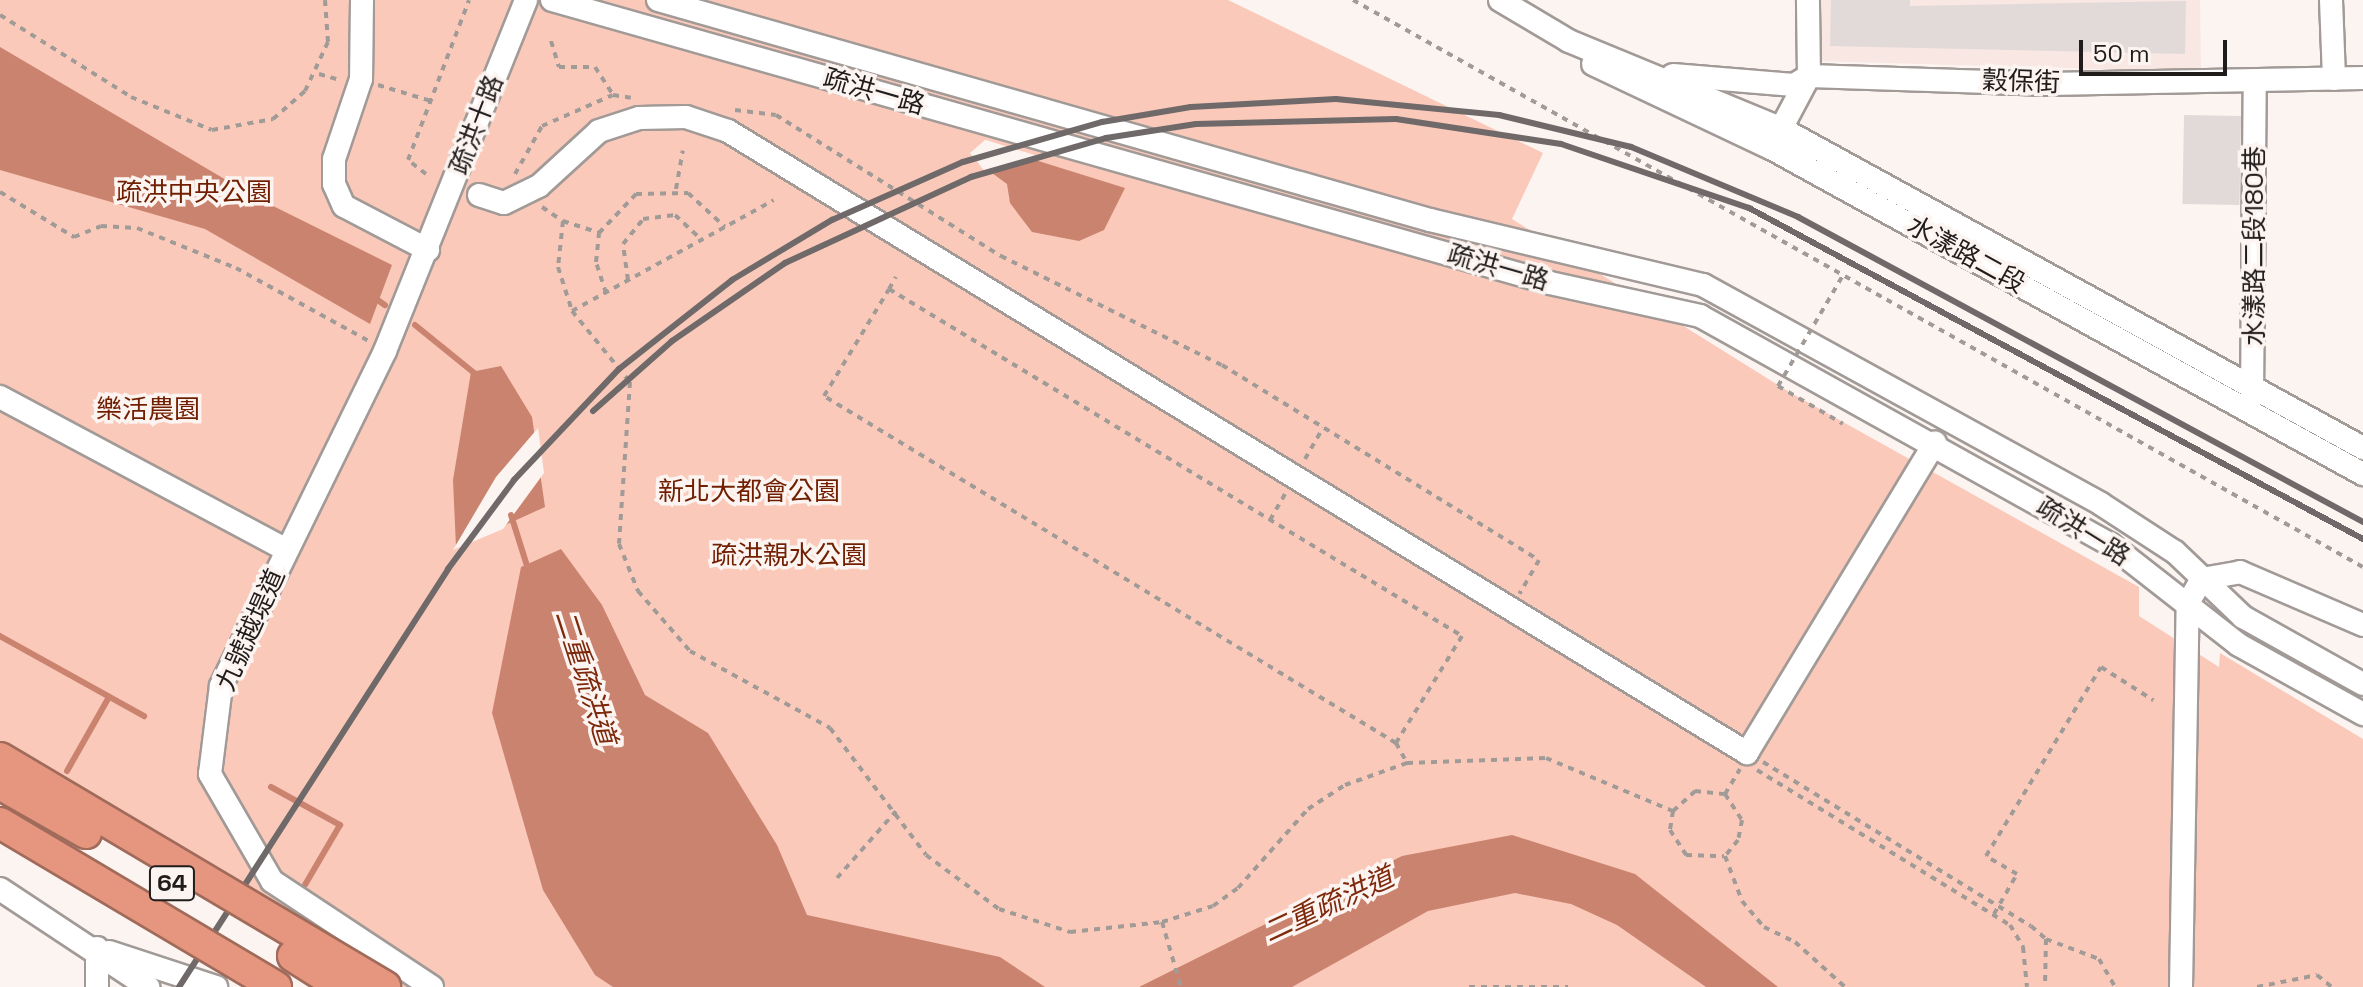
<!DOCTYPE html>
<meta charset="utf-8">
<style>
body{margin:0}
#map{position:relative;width:2363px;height:987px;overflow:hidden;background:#fcf4f1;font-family:"Space Grotesk","Noto Sans TC",sans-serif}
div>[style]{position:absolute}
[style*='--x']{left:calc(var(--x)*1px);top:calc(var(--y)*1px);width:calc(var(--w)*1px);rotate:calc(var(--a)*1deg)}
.built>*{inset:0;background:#f8e7e2}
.green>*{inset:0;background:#fac9ba}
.water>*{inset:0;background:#ca836e}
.pier>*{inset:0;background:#fcf4f1}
.stream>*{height:6px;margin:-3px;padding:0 3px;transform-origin:3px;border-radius:3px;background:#ca836e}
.building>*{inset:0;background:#e2dad8;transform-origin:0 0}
.path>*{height:4px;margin-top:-2px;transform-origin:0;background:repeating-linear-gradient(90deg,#a19b98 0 6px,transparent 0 12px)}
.roads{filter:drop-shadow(2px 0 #a19a97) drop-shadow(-2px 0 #a19a97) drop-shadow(0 2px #a19a97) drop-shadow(0 -2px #a19a97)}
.minor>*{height:22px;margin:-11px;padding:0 11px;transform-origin:11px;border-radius:11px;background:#fff}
.rail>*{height:6px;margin:-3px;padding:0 3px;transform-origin:3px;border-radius:3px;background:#6f6a69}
.path-bridge>*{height:4px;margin-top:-2px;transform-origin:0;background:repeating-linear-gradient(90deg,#a19b98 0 6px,transparent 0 12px)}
.bridges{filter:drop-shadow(2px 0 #a06b5b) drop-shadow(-2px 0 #a06b5b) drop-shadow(0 2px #a06b5b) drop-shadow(0 -2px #a06b5b)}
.highway-bridge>*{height:30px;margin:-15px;padding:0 15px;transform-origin:15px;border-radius:15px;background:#e6967e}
span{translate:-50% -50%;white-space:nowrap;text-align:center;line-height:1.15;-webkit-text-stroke:7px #fcf4f1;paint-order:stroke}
.shield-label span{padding:2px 6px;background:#fcf4f1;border:2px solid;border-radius:6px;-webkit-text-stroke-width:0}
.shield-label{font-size:24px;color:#1f1c1b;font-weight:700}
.street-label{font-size:26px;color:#1f1c1b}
.park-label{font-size:26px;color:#721e00}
.water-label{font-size:28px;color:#7e290c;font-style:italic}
.scale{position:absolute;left:2079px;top:40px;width:148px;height:36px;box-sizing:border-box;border:4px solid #1f1c1b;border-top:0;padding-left:10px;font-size:24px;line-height:28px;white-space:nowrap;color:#1f1c1b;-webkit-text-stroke:6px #fcf4f1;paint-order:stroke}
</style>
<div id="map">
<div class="built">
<i style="clip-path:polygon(1820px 0,2200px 0,2201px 72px,1820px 61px)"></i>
</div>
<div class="green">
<i style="clip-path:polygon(0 0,1228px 0,1543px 153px,1512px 219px,1791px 393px,2139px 587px,2139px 616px,2219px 667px,2220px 653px,2363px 739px,2363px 987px,377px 987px,0 770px)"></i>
</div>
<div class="water">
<i style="clip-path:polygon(0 47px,257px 198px,392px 265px,370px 324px,205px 229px,0 170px)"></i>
<i style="clip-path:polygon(984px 144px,1125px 188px,1104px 230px,1079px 241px,1032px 232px,1010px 203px,1007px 184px,977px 162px)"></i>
<i style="clip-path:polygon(501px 366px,532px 417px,545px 507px,456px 547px,453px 480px,471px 372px)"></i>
<i style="clip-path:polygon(561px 549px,602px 605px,645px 695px,708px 733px,777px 845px,807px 915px,1000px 957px,1045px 987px,613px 987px,595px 975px,543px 890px,492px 713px,521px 567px)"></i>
<i style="clip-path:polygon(1512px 835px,1635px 874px,1778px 987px,1706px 987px,1617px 925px,1571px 904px,1515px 893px,1428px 911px,1292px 987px,1139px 987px,1402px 856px)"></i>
</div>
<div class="pier">
<i style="clip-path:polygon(985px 140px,986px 140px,1041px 157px,987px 174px,970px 153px)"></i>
<i style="clip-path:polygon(538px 428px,544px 473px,503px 529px,453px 550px,496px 477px)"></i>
</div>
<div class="stream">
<i style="--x:372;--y:296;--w:16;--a:35"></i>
<i style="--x:415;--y:325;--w:81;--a:39"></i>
<i style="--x:511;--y:515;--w:57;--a:72.5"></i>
<i style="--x:0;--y:636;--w:165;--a:29.1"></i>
<i style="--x:67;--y:771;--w:85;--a:-60.4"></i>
<i style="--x:271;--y:787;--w:79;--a:28.8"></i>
<i style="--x:340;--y:825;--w:69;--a:120.3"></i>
</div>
<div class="building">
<i style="clip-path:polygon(1831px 0,1910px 0,1910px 6px,2186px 1px,2185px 54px,1830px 46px)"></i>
<i style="left:2241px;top:116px;width:89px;height:57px;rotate:91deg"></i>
</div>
<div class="path">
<i style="--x:1353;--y:0;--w:1158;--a:29.31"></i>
<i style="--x:0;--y:15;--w:155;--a:32"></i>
<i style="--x:131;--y:97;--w:87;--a:22.2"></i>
<i style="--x:212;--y:130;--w:62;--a:-10.2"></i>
<i style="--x:273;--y:119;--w:43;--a:-41.2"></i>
<i style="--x:305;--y:91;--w:54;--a:-64.9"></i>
<i style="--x:328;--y:42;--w:42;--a:-94.1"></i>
<i style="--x:551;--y:41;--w:27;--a:73"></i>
<i style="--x:559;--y:67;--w:36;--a:0"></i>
<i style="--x:595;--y:67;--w:33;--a:57"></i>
<i style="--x:319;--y:74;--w:22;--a:16"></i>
<i style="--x:378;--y:85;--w:55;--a:16.8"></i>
<i style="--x:735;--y:110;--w:41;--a:7"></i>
<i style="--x:776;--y:115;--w:266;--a:32.1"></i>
<i style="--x:1001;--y:256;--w:246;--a:26.3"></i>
<i style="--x:1222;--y:365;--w:372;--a:31.6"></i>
<i style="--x:1539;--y:560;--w:39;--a:120"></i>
<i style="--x:426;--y:174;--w:23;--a:-142"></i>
<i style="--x:408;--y:160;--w:171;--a:-69.1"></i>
<i style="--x:515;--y:174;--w:55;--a:-60.6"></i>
<i style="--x:542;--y:126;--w:77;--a:-23.6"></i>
<i style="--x:613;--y:95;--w:18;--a:9"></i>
<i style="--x:676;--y:189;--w:39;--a:-80"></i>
<i style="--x:0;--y:192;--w:87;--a:31.3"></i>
<i style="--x:74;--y:237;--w:29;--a:-22"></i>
<i style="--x:101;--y:226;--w:36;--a:3"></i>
<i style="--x:137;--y:228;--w:107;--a:22"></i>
<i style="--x:236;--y:268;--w:152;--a:28.8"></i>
<i style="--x:542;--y:207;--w:25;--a:34"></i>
<i style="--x:563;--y:221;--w:46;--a:96.2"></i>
<i style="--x:558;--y:267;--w:46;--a:72.3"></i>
<i style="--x:572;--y:311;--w:92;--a:50.8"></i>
<i style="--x:630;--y:382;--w:162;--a:93.9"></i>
<i style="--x:619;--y:544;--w:51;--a:68"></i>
<i style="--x:638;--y:591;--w:79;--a:49.1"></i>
<i style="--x:690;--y:651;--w:160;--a:28.8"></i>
<i style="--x:830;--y:728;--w:159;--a:52.9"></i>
<i style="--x:926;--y:855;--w:91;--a:36.5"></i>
<i style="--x:999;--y:909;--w:75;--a:17.9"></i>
<i style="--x:1070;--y:932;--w:93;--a:-6.2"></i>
<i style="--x:1162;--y:922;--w:53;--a:-17.4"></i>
<i style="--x:1213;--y:906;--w:31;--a:-36"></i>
<i style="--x:1238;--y:888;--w:106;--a:-48.5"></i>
<i style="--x:1308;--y:809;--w:44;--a:-33"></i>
<i style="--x:1345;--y:785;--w:66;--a:-19.5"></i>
<i style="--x:1407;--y:763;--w:139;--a:-2.1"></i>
<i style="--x:1546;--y:758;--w:138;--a:22.7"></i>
<i style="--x:1673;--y:811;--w:30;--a:-42"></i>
<i style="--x:1695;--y:791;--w:30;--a:6"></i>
<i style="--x:1725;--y:794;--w:31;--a:57"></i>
<i style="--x:1742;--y:820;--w:20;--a:101"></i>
<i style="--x:1738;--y:840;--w:21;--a:129"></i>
<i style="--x:1725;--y:856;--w:48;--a:69.3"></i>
<i style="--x:1742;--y:901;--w:34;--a:50"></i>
<i style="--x:1764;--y:927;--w:34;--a:26"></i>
<i style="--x:1795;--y:942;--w:67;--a:42"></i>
<i style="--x:563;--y:221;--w:38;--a:18"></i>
<i style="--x:628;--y:280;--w:36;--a:-98"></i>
<i style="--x:623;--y:244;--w:32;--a:-51"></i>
<i style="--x:643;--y:219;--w:32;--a:-7"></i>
<i style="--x:675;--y:215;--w:37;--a:43"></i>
<i style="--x:889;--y:289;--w:670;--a:31.2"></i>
<i style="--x:1462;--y:636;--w:126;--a:121.7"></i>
<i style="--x:1396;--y:743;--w:669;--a:-148.76"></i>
<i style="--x:824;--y:396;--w:125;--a:-58.7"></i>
<i style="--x:889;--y:289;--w:14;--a:-60"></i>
<i style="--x:606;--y:293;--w:33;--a:-108"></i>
<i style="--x:596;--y:262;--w:29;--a:-84"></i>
<i style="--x:599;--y:233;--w:54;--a:-46.5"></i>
<i style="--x:636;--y:194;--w:52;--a:-1.1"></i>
<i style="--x:688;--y:193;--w:50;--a:42.6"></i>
<i style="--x:572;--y:311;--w:230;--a:-28.8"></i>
<i style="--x:1778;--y:386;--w:75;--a:30.3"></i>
<i style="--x:1305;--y:459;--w:36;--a:-60"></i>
<i style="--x:1270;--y:520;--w:30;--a:-60"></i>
<i style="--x:1396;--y:743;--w:23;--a:61"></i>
<i style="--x:1763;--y:762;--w:314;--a:31.5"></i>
<i style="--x:2031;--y:926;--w:20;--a:41"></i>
<i style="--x:2046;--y:939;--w:48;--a:91.2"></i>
<i style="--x:1757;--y:770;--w:297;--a:31.5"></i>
<i style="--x:2010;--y:925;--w:26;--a:59"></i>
<i style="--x:2023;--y:947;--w:40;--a:84.3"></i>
<i style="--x:1725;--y:794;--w:29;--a:-59"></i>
<i style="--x:1673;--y:811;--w:19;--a:99"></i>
<i style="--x:1670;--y:830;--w:30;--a:57"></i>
<i style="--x:1686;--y:855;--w:38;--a:2"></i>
<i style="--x:837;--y:878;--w:89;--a:-48.6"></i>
<i style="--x:1994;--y:914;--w:46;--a:-60.1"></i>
<i style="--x:2017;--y:874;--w:36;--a:-150"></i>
<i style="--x:1986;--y:856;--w:221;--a:-58.7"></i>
<i style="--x:2101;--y:667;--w:62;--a:32.4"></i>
<i style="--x:1162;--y:922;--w:68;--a:73.7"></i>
<i style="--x:2046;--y:939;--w:57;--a:20.7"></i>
<i style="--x:2099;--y:959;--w:32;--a:60"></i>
<i style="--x:1469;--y:987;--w:99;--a:0"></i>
<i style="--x:2257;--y:987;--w:61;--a:-11.3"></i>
<i style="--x:2317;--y:975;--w:19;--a:39"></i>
</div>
<div class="roads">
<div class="minor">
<i style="--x:362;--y:0;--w:79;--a:90.7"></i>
<i style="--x:361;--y:79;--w:84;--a:108.6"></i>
<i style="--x:334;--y:159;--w:25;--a:90"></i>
<i style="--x:334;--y:184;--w:24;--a:66"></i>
<i style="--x:344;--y:206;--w:95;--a:27.6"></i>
<i style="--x:552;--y:0;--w:1037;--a:15.83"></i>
<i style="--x:1550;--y:283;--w:154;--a:12.4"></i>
<i style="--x:1700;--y:316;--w:470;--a:29.1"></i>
<i style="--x:2111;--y:545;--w:162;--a:38"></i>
<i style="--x:2239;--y:645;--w:142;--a:29.1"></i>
<i style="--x:658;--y:0;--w:803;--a:15.91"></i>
<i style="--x:1430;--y:220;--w:281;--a:13.4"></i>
<i style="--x:1703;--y:285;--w:454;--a:28.8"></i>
<i style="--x:2101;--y:504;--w:88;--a:33"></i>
<i style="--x:2175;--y:552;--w:94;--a:43.7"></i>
<i style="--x:2243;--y:617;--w:137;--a:29.2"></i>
<i style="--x:1500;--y:0;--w:80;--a:30.7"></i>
<i style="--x:1569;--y:41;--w:230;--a:22.4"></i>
<i style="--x:1782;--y:129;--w:663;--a:28.77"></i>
<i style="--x:2331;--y:0;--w:79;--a:87.8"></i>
<i style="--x:1593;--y:64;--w:197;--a:25.3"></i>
<i style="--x:1771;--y:148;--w:676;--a:28.84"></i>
<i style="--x:1673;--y:75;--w:121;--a:4.7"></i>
<i style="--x:1794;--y:85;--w:17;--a:-31"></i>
<i style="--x:1809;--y:76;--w:240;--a:1.9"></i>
<i style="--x:2049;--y:84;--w:314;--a:-1.1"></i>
<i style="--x:1775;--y:140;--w:72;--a:-62"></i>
<i style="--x:1809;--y:76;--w:76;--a:-90.8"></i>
<i style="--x:479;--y:195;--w:26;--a:18"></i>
<i style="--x:504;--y:203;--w:39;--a:-26"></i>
<i style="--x:539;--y:186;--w:81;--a:-42.5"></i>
<i style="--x:599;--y:131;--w:42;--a:-18"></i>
<i style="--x:639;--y:118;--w:47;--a:-1.2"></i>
<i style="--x:686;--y:117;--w:44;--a:18.4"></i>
<i style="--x:728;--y:131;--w:1194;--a:31.4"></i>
<i style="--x:1747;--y:753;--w:363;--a:-58.8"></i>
<i style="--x:0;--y:397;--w:324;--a:28.1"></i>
<i style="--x:2252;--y:397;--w:314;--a:-89.5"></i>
<i style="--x:0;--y:889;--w:178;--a:33.5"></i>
<i style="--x:97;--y:948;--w:39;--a:90"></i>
<i style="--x:109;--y:952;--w:113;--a:18.1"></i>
<i style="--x:432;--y:987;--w:192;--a:-146.5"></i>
<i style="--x:272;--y:881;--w:124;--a:-120.1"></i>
<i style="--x:210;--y:774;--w:89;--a:-82.9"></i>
<i style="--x:221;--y:686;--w:373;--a:-63.9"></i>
<i style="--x:385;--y:351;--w:378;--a:-68.1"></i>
<i style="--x:2181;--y:987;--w:384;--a:-89"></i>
<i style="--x:2188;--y:603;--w:28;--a:-60"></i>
<i style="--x:2202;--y:579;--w:39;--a:-10"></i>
<i style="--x:2240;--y:572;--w:134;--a:23.3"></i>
</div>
</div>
<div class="rail">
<i style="--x:593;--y:411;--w:106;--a:-41.5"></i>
<i style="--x:672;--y:341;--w:137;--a:-34.6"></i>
<i style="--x:785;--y:263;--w:205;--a:-24.8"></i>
<i style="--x:971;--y:177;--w:141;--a:-16.1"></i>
<i style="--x:1106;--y:138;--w:91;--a:-8.8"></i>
<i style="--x:1196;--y:124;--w:200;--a:-1.4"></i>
<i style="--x:1396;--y:119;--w:167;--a:8.6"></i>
<i style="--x:1561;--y:144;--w:199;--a:18.8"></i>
<i style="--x:1749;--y:208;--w:698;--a:28.33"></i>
<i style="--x:179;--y:987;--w:497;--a:-57.2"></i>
<i style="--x:448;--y:569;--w:111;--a:-53.4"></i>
<i style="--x:514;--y:480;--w:153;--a:-46.6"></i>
<i style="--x:619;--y:369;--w:144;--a:-38.2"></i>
<i style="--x:732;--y:280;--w:117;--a:-31"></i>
<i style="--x:832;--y:220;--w:143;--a:-23.9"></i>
<i style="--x:963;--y:162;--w:145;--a:-16.1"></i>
<i style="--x:1102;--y:122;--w:90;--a:-9.6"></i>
<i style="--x:1191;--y:107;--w:145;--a:-3.2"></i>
<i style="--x:1336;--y:99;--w:164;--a:5.6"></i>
<i style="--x:1499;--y:115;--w:136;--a:13.6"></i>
<i style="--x:1631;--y:147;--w:181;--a:22.7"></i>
<i style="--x:1798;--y:217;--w:642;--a:28.36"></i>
</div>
<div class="path-bridge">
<i style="--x:1778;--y:386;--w:129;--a:-59.6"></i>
</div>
<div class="bridges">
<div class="highway-bridge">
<i style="--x:0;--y:758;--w:448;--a:30.7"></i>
<i style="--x:0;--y:784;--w:99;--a:29.7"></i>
<i style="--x:0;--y:823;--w:321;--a:30.7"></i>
<i style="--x:293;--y:956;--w:58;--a:32.3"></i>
</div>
</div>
<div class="shield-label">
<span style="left:172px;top:883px">64</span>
</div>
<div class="street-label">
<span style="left:2021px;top:82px;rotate:2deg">穀保街</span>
<span style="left:874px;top:92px;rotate:16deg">疏洪一路</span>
<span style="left:477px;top:125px;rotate:-69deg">疏洪十路</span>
<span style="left:2255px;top:246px;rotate:-90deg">水漾路二段180巷</span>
<span style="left:1966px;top:255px;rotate:29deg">水漾路二段</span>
<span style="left:1498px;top:268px;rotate:16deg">疏洪一路</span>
<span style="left:2083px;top:532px;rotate:32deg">疏洪一路</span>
<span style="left:251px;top:630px;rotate:-66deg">九號越堤道</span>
</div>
<div class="park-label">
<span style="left:194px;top:193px">疏洪中央公園</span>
<span style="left:148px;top:410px">樂活農園</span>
<span style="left:749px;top:492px">新北大都會公園</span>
<span style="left:789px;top:556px">疏洪親水公園</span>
</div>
<div class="water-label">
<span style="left:586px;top:677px;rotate:72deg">二重疏洪道</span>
<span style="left:1328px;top:904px;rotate:-25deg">二重疏洪道</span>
</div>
<div class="scale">50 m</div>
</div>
